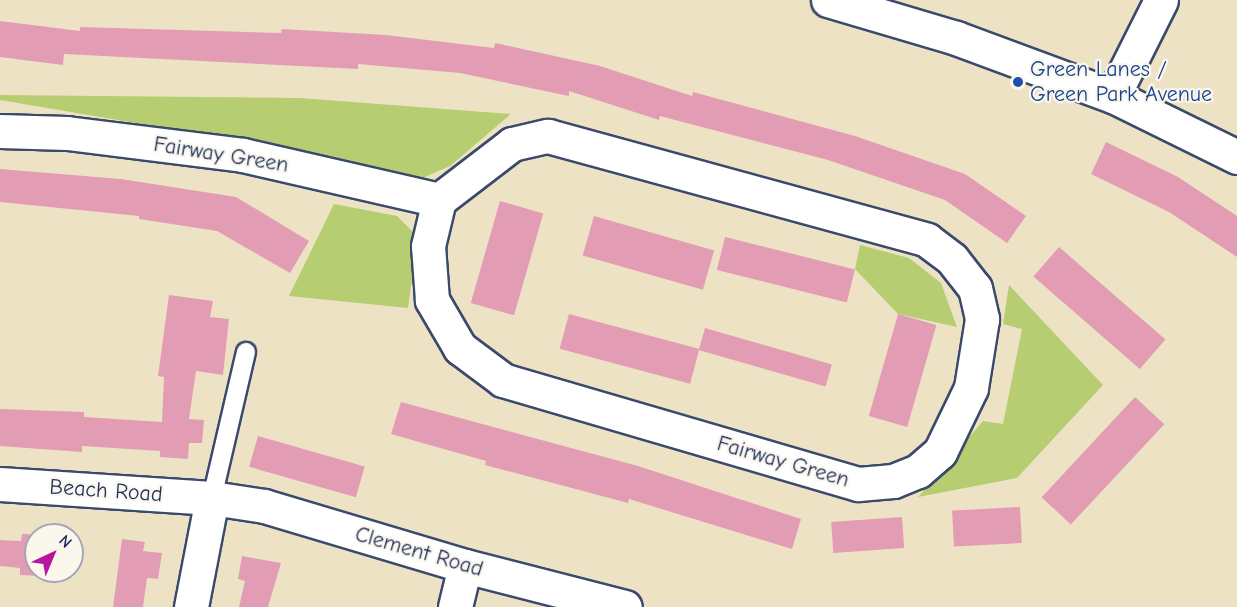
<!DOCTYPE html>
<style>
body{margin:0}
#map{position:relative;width:1237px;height:607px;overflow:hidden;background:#ede3c4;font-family:"Comic Neue",sans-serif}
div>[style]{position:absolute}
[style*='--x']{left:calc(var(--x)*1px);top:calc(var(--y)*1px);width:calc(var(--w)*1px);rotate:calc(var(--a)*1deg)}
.green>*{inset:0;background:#b7cd72}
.building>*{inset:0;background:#e29db4;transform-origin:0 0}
.roads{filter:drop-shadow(2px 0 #3a4a6d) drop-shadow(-2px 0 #3a4a6d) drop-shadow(0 2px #3a4a6d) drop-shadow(0 -2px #3a4a6d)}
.lane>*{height:18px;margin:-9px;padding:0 9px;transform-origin:9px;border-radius:9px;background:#fff}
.street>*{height:33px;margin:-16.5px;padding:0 16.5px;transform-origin:16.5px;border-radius:16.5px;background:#fff}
.dots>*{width:16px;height:16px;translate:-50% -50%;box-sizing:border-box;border:3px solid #fbf7ec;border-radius:50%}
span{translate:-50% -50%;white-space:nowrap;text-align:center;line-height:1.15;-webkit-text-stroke:4.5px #fbf7ec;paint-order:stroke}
.transit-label{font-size:22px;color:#164399}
.left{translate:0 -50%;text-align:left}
.street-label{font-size:22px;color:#1b2f5e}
.north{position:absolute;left:24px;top:523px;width:60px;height:60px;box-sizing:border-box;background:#fbf7ec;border:2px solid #a1a7b3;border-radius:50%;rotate:44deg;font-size:16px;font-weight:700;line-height:24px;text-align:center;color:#1b2f5e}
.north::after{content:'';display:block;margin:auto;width:21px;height:27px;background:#b5179e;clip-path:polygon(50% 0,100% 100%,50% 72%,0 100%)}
</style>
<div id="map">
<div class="green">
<i style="clip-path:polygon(0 95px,300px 98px,511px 114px,450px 166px,418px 180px,224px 138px,0 100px)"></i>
<i style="clip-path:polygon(334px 204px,397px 216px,413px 232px,415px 258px,408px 308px,289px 296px)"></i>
<i style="clip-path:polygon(860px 245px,909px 258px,941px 283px,957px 327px,898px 314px,855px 269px)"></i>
<i style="clip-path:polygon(1009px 285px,1103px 385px,1017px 478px,918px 497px,983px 421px,1003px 424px,1022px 329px,1003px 324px)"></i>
</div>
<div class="building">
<i style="clip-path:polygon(0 21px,80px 31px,80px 27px,281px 33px,282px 29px,386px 35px,494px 48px,495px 43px,600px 66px,692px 96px,693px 92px,855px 136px,965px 174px,1026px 216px,1007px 243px,945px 200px,828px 160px,660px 116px,659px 120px,569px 91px,569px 96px,460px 73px,358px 64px,358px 69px,64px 54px,63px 65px,0 57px)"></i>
<i style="clip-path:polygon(1106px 142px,1178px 177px,1237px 216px,1237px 257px,1169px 212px,1091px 174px)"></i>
<i style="clip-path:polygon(0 169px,121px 179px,236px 197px,309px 241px,290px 273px,217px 231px,139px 219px,139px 216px,0 202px)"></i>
<i style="left:500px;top:201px;width:45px;height:106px;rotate:16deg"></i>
<i style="left:594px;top:216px;width:125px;height:41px;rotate:16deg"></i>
<i style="left:725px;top:237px;width:134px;height:34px;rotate:14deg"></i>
<i style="left:1059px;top:247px;width:141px;height:39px;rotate:41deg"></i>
<i style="clip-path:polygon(169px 295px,213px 301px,210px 317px,229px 319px,223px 375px,196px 371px,189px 419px,204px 420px,202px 443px,189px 443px,188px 459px,160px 457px,160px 451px,82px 446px,82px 452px,0 446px,0 409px,84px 412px,84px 417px,162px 422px,164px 377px,158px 376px)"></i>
<i style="left:569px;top:314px;width:135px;height:36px;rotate:15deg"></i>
<i style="left:898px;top:314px;width:40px;height:106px;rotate:16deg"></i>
<i style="left:705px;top:328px;width:132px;height:23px;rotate:16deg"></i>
<i style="left:1135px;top:397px;width:40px;height:137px;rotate:43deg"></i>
<i style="clip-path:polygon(401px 402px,638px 466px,801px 519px,792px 549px,629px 499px,628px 503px,485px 465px,486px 461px,391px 434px)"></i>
<i style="left:258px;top:436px;width:111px;height:32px;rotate:16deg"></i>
<i style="left:1020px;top:507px;width:36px;height:68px;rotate:87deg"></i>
<i style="left:902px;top:517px;width:31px;height:71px;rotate:86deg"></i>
<i style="clip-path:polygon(22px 534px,47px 535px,36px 535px,36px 571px,45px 571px,45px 576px,20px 575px,20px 568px,0 566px,0 540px,21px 541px)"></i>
<i style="clip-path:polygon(122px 539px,145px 542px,143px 551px,162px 553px,158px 579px,147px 578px,143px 607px,113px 607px)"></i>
<i style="clip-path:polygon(242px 556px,281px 563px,268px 607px,239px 607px,245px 581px,238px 579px)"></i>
</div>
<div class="roads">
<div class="lane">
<i style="--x:212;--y:498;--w:150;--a:-76.9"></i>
</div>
<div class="street">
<i style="--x:828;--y:0;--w:134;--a:16.5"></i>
<i style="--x:956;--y:38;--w:167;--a:20.3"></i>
<i style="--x:1113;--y:96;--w:138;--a:26.2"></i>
<i style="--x:1113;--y:96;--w:107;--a:-63.4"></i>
<i style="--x:0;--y:131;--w:67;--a:1.7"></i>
<i style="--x:67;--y:133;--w:177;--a:7.1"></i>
<i style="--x:243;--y:155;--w:201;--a:12.9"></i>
<i style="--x:548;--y:136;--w:393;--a:15.3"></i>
<i style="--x:927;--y:240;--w:31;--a:37"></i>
<i style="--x:952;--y:259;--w:37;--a:52"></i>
<i style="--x:975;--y:288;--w:32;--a:77"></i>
<i style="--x:982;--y:319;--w:70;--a:99.1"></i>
<i style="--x:971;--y:388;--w:71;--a:115.8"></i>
<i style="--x:940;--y:452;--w:29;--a:139"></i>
<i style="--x:918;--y:471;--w:27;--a:158"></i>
<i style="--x:893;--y:481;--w:35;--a:175"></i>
<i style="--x:858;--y:484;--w:370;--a:-163.7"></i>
<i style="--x:503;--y:380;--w:54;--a:-143.3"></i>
<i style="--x:460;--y:348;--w:56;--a:-120.3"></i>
<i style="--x:432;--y:300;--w:54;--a:-94.2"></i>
<i style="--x:428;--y:246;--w:47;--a:-76.6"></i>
<i style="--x:439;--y:200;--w:92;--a:-37.5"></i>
<i style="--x:512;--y:144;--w:37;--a:-13"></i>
<i style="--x:0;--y:484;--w:212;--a:3.8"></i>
<i style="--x:212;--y:498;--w:53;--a:8.7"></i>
<i style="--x:264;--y:506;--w:210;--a:16.6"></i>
<i style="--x:465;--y:566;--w:165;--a:14.4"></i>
<i style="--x:191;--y:607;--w:111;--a:-79.1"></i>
<i style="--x:455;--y:607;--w:42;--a:-76.3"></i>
</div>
</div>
<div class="dots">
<i style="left:1018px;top:82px;background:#1a4fb4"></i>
</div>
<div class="transit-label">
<span class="left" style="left:1030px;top:82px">Green Lanes /<br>Green Park Avenue</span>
</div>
<div class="street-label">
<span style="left:221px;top:155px;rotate:9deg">Fairway Green</span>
<span style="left:783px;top:462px;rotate:16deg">Fairway Green</span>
<span style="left:106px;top:491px;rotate:4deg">Beach Road</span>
<span style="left:419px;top:552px;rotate:16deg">Clement Road</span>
</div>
<div class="north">N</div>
</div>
